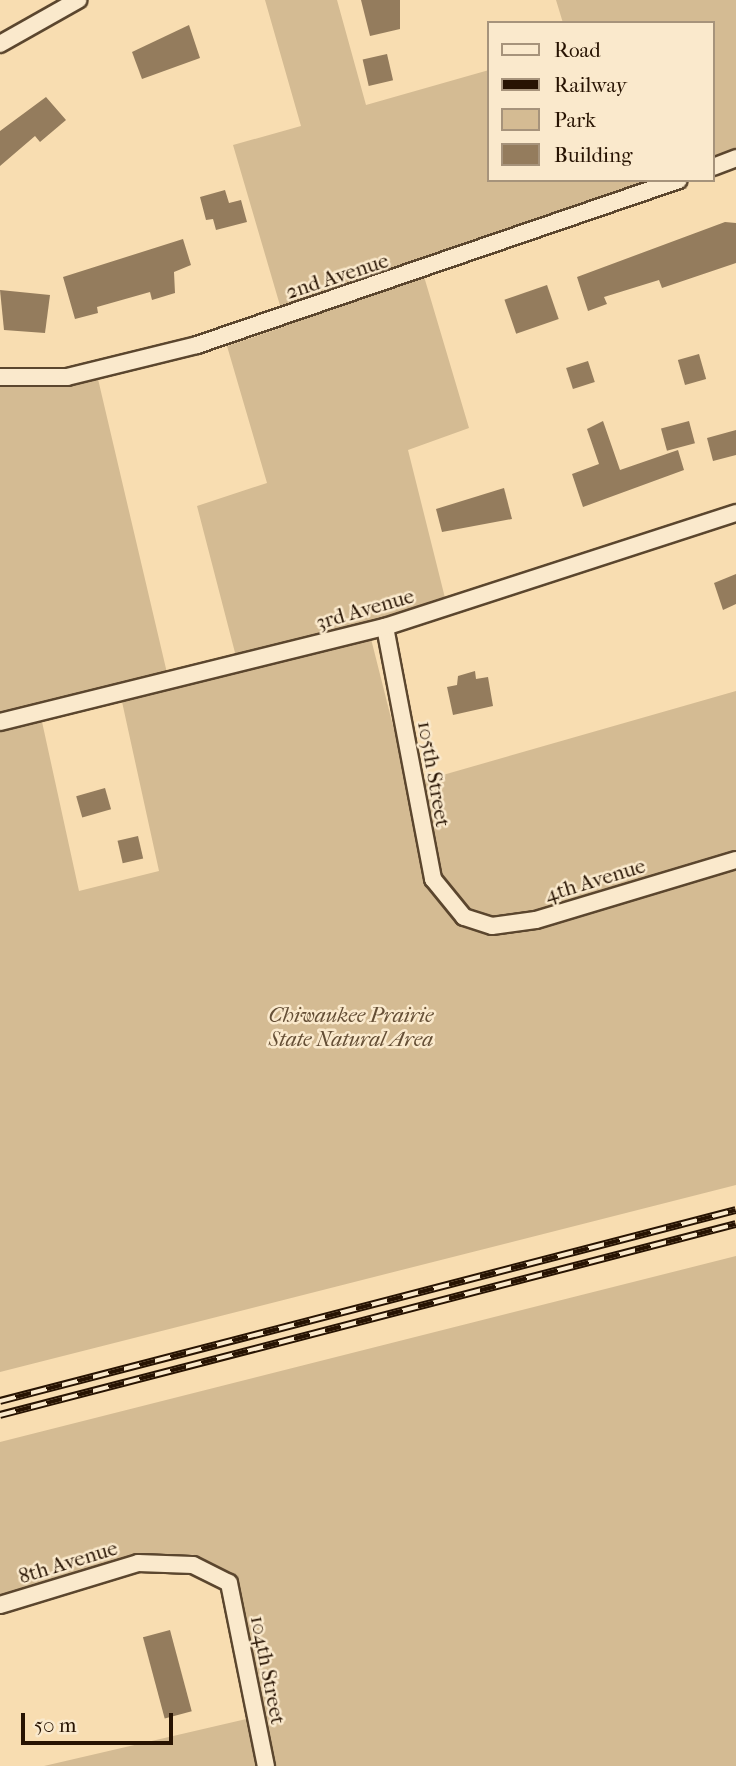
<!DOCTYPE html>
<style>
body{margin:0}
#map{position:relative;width:736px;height:1766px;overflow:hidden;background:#f8ddb1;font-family:"IM FELL French Canon",serif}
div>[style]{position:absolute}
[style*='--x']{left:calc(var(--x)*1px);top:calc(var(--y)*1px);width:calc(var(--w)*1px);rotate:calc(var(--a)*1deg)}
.green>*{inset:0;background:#d4bb93}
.building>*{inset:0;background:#947c5d;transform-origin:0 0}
.roads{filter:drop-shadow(2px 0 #5b462e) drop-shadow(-2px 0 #5b462e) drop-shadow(0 2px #5b462e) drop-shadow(0 -2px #5b462e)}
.street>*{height:16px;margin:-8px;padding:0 8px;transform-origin:8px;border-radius:8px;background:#fae9cc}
.rail>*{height:8px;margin-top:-4px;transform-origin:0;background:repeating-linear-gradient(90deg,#fae9cc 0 16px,#271302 0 32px);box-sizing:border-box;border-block:2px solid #271302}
span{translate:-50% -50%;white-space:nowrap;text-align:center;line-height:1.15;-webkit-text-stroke:5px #fae9cc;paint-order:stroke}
.street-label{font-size:21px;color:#271302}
.park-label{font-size:21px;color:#644e35;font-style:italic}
.legend{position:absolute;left:487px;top:21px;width:228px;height:161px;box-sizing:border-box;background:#fae9cc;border:2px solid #a6937b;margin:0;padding:9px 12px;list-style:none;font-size:21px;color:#271302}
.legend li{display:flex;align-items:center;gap:14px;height:35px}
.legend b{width:35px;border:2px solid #a6937b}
.scale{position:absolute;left:21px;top:1713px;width:152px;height:32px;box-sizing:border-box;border:4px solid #271302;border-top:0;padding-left:9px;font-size:21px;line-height:24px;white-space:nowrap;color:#271302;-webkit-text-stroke:5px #fae9cc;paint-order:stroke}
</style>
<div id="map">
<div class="green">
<i style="clip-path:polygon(evenodd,265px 0,337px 0,366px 105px,489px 70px,489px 180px,656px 180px,420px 263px,469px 428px,408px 450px,445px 598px,367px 623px,408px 785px,736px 691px,736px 1185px,0 1372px,0 384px,66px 385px,98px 379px,171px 690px,240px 672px,197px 506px,267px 483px,227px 346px,286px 326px,233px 145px,301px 126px,265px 0,119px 688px,159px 871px,79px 891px,39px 708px,119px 688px)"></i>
<i style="clip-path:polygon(556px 0,736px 0,736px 150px,713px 159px,713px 23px,563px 23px)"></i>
<i style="clip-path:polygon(736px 1256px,736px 1766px,44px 1766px,263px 1715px,228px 1578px,214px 1564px,192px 1554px,142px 1554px,0 1599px,0 1442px)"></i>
</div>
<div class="building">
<i style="clip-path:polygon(361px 0,400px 0,400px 29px,370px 36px)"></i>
<i style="clip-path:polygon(189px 25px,200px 58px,142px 79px,132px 52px)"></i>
<i style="left:387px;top:54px;width:27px;height:25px;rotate:77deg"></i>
<i style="clip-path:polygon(46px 97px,66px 120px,40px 142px,35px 136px,0 166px,0 131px)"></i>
<i style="clip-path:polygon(225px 190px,229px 203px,241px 200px,247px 222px,216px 230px,213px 219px,206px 220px,200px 197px)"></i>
<i style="clip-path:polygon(725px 222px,736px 223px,736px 263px,662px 288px,659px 280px,604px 297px,607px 304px,588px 311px,577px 277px)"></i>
<i style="clip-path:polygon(183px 239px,191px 265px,174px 272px,175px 293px,152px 300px,150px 292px,97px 307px,98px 313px,75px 319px,63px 277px)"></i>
<i style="left:547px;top:285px;width:36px;height:45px;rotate:71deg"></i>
<i style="clip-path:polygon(0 290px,50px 295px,45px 333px,4px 330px)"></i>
<i style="left:699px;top:354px;width:26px;height:22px;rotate:74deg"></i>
<i style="left:588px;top:361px;width:22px;height:23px;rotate:72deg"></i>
<i style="clip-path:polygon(603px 421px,620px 470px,678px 450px,684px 470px,583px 507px,572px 474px,599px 464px,587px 429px)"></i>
<i style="left:689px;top:421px;width:23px;height:29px;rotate:75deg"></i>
<i style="clip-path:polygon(736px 430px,736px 455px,713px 461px,707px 438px)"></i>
<i style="clip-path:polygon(504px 488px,512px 519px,442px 532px,436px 509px)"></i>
<i style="clip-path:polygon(736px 574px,736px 604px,723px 610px,714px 583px)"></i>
<i style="clip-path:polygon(475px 671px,476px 679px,488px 677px,493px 706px,453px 715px,447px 687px,457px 685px,458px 676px)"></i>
<i style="left:105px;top:788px;width:22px;height:30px;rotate:74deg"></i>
<i style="left:138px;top:836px;width:23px;height:21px;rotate:77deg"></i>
<i style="left:170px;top:1630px;width:84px;height:28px;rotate:75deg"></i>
</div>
<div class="roads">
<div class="street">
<i style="--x:0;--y:44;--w:90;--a:-29.4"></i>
<i style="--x:713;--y:167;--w:25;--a:-21"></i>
<i style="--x:0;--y:377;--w:67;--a:0"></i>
<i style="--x:67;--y:377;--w:134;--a:-13.8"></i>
<i style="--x:197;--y:345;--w:509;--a:-18.9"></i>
<i style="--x:385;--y:627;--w:257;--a:79.2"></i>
<i style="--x:433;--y:879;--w:49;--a:50.8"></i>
<i style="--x:464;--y:917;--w:29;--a:18"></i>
<i style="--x:492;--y:926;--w:44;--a:-7.8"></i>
<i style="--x:536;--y:920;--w:209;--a:-16.7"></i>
<i style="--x:0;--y:722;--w:397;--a:-13.9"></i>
<i style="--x:385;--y:627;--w:369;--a:-18"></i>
<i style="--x:0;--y:1605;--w:144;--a:-16.9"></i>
<i style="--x:138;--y:1563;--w:55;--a:2.1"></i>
<i style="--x:193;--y:1565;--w:40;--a:26.6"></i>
<i style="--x:229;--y:1583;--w:187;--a:78.6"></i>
</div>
</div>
<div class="rail">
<i style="--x:0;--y:1401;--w:760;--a:-14.55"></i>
<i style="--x:0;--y:1415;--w:760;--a:-14.55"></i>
</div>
<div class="street-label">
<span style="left:337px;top:276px;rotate:-18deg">2nd Avenue</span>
<span style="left:365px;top:609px;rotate:-16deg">3rd Avenue</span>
<span style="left:434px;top:774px;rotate:80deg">105th Street</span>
<span style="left:595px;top:880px;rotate:-17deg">4th Avenue</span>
<span style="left:68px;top:1562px;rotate:-17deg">8th Avenue</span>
<span style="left:268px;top:1670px;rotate:79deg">104th Street</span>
</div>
<div class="park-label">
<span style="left:351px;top:1027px">Chiwaukee Prairie<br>State Natural Area</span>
</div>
<ul class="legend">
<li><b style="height:9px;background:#fae9cc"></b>Road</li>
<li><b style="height:9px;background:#271302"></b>Railway</li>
<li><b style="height:19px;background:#d4bb93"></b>Park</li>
<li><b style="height:19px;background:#947c5d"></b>Building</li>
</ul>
<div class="scale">50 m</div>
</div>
